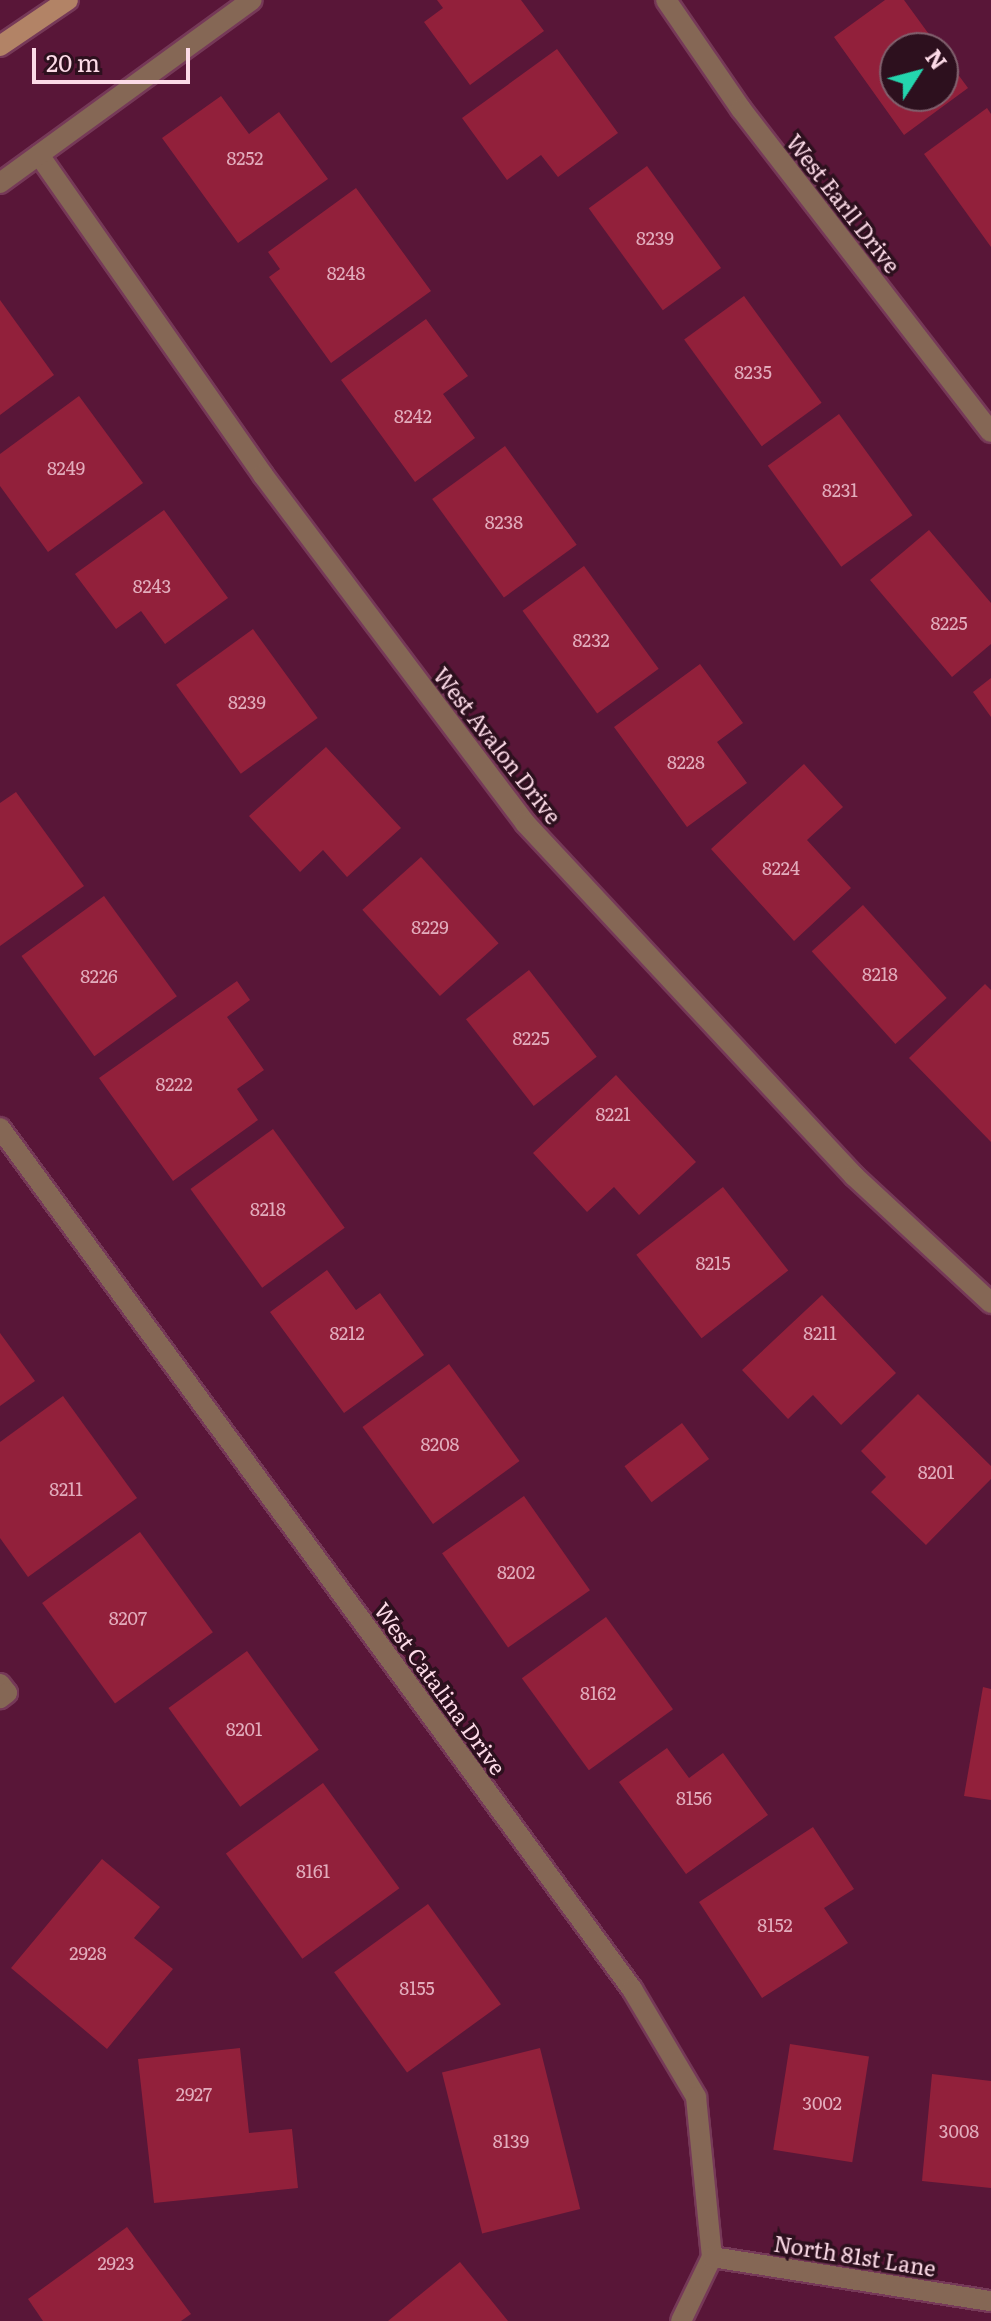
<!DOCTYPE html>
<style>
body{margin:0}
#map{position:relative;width:991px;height:2321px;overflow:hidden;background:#591638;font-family:Literata,serif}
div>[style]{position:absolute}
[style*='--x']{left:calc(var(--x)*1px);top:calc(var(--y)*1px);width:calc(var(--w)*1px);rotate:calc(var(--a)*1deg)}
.building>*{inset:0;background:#92203b;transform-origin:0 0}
.roads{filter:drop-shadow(2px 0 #763958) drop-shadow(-2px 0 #763958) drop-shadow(0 2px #763958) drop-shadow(0 -2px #763958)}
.service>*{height:20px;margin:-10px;padding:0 10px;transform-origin:10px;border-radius:10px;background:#856755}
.minor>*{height:20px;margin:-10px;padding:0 10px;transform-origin:10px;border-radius:10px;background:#856755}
.secondary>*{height:20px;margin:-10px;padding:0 10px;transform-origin:10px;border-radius:10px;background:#b28366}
span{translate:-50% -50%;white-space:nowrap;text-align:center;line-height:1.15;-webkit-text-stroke:7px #2d101e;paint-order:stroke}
.number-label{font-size:18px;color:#e2acbc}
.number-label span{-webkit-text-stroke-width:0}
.street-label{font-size:22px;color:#fcdae7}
.north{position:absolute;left:879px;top:32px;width:80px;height:80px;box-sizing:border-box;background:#2d101e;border:2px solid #80616e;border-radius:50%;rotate:54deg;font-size:22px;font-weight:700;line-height:32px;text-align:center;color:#fcdae7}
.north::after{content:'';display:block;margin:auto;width:28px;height:36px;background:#24d5ae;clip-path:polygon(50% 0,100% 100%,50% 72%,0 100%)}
.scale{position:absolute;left:32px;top:48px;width:158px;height:36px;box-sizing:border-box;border:4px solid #fcdae7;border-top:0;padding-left:10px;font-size:24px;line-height:28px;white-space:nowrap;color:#fcdae7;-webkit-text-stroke:6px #2d101e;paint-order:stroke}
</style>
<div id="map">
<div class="building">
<i style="clip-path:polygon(437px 0,521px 0,544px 31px,470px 85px,424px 22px,443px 8px)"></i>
<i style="clip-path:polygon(885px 0,904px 0,939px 48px,895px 48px,895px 96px,943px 96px,943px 54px,968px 88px,904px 135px,834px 37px)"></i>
<i style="clip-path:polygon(557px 49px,618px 133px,558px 177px,541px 155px,507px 180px,462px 118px)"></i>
<i style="clip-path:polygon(221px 96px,249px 134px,279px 112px,328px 179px,238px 243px,162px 138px)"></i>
<i style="clip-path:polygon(987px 108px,991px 114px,991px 247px,924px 154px)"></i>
<i style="left:647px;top:166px;width:126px;height:72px;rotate:54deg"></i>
<i style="clip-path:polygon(356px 188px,431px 291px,331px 363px,269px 277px,280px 269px,268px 252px)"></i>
<i style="left:744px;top:296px;width:132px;height:74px;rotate:54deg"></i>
<i style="clip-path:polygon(0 300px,54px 375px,0 415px)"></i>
<i style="clip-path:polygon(426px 319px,468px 376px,443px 394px,475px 438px,415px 482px,341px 380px)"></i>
<i style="clip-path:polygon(79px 396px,143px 483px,48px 552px,0 486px,0 454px)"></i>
<i style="left:839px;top:414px;width:125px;height:88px;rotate:54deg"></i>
<i style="left:505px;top:446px;width:122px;height:90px;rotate:54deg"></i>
<i style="clip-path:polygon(164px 510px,228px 598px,165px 644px,141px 611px,116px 629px,75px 574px)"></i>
<i style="clip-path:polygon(929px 530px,991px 603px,991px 644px,952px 677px,870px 580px)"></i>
<i style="left:584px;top:566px;width:127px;height:76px;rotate:54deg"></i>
<i style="left:253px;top:629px;width:110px;height:95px;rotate:54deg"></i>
<i style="clip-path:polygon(700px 664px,743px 723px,717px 742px,747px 783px,687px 827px,614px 727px)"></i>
<i style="clip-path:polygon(991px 678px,991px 717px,973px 692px)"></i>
<i style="clip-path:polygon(326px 747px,401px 828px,347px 877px,323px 850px,300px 872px,249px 816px)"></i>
<i style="clip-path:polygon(804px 764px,843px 807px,807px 840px,851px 888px,794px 941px,711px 849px)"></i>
<i style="clip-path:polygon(16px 792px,84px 886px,0 946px,0 803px)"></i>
<i style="left:421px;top:857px;width:116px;height:79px;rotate:48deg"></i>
<i style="left:104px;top:896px;width:124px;height:102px;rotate:54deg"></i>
<i style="left:863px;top:905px;width:125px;height:69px;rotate:48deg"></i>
<i style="left:529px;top:970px;width:110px;height:80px;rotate:52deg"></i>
<i style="clip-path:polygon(237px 981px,250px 1000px,227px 1017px,264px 1070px,237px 1089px,258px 1120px,173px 1181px,99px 1078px)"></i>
<i style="clip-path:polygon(985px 984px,991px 990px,991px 1142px,909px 1058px)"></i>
<i style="clip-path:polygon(616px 1075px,696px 1162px,639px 1215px,614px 1187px,587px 1212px,533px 1153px)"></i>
<i style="left:273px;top:1129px;width:122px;height:102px;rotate:54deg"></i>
<i style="left:723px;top:1187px;width:106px;height:110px;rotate:52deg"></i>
<i style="clip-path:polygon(327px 1270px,356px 1310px,380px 1293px,424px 1355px,344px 1413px,270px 1312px)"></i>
<i style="clip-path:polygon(822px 1295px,896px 1373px,841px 1425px,813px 1395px,788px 1419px,742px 1370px)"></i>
<i style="clip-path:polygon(0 1333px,35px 1381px,0 1406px)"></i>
<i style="left:449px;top:1364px;width:120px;height:107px;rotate:54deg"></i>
<i style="clip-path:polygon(918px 1394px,991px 1466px,991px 1479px,926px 1545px,871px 1492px,886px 1477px,861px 1451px)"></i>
<i style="clip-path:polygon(63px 1396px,137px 1498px,28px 1577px,0 1538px,0 1442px)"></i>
<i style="left:682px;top:1423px;width:45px;height:72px;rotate:53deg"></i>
<i style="left:524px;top:1496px;width:115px;height:100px;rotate:55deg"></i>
<i style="left:140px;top:1532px;width:124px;height:121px;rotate:54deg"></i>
<i style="left:606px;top:1617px;width:114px;height:104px;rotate:54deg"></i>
<i style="left:247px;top:1651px;width:122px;height:97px;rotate:54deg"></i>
<i style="clip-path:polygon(983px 1687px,991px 1689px,991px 1800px,964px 1796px)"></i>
<i style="clip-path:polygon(667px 1748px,689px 1778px,723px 1753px,768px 1815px,686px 1874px,619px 1782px)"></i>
<i style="left:323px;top:1783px;width:130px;height:120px;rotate:54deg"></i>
<i style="clip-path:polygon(813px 1827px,854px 1889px,824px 1908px,848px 1943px,762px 1998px,699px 1902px)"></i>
<i style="clip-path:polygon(102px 1859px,160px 1907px,134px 1938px,173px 1969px,107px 2049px,11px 1968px)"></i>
<i style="left:428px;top:1904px;width:124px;height:116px;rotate:54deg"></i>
<i style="left:790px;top:2044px;width:80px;height:107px;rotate:9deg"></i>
<i style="clip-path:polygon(240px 2048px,249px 2133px,292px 2129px,298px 2188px,154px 2203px,138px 2059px)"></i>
<i style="left:540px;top:2048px;width:166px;height:101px;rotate:76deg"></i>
<i style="clip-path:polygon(932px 2074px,991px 2081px,991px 2188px,922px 2181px)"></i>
<i style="clip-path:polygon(127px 2227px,191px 2314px,181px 2321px,43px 2321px,28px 2299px)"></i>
<i style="clip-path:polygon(460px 2262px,508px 2321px,388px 2321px)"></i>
</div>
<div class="roads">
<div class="service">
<i style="--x:0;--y:1684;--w:11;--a:52"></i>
<i style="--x:7;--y:1693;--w:9;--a:144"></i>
</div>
<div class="minor">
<i style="--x:666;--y:0;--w:132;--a:55.5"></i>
<i style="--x:741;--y:109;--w:408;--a:52.3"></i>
<i style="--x:39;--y:155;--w:391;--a:55"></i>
<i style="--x:263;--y:475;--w:436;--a:53"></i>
<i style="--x:525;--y:823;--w:483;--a:47"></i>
<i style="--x:854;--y:1176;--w:187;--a:42.8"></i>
<i style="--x:0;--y:183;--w:311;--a:-36"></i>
<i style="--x:0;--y:1128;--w:1068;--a:53.72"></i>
<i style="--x:632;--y:1989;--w:126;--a:59.3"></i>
<i style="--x:696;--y:2097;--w:161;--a:84.3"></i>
<i style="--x:712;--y:2257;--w:71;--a:115.8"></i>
<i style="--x:712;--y:2257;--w:282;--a:9"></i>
</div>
<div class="secondary">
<i style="--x:0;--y:46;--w:82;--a:-34.1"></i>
</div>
</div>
<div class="number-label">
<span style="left:245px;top:158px">8252</span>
<span style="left:655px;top:238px">8239</span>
<span style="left:346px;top:273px">8248</span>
<span style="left:753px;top:372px">8235</span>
<span style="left:413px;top:416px">8242</span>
<span style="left:66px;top:468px">8249</span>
<span style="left:840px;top:490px">8231</span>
<span style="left:504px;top:522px">8238</span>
<span style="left:152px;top:586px">8243</span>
<span style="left:949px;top:623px">8225</span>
<span style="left:591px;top:640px">8232</span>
<span style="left:247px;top:702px">8239</span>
<span style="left:686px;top:762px">8228</span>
<span style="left:781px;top:868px">8224</span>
<span style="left:430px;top:927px">8229</span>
<span style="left:880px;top:974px">8218</span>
<span style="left:99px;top:976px">8226</span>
<span style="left:531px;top:1038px">8225</span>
<span style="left:174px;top:1084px">8222</span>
<span style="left:613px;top:1114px">8221</span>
<span style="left:268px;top:1209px">8218</span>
<span style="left:713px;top:1263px">8215</span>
<span style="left:347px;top:1333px">8212</span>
<span style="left:820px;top:1333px">8211</span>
<span style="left:440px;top:1444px">8208</span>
<span style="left:936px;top:1472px">8201</span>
<span style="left:66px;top:1489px">8211</span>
<span style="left:516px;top:1572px">8202</span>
<span style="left:128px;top:1618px">8207</span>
<span style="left:598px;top:1693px">8162</span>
<span style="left:244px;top:1729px">8201</span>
<span style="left:694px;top:1798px">8156</span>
<span style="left:313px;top:1871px">8161</span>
<span style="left:775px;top:1925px">8152</span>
<span style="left:88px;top:1953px">2928</span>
<span style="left:417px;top:1988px">8155</span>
<span style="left:194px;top:2094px">2927</span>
<span style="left:822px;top:2103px">3002</span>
<span style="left:959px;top:2131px">3008</span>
<span style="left:511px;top:2141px">8139</span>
<span style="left:116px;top:2263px">2923</span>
</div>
<div class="street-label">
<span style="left:844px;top:203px;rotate:52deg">West Earll Drive</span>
<span style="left:498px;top:745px;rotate:52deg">West Avalon Drive</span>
<span style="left:441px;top:1688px;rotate:54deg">West Catalina Drive</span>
<span style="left:855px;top:2255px;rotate:9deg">North 81st Lane</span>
</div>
<div class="north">N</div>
<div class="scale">20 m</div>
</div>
